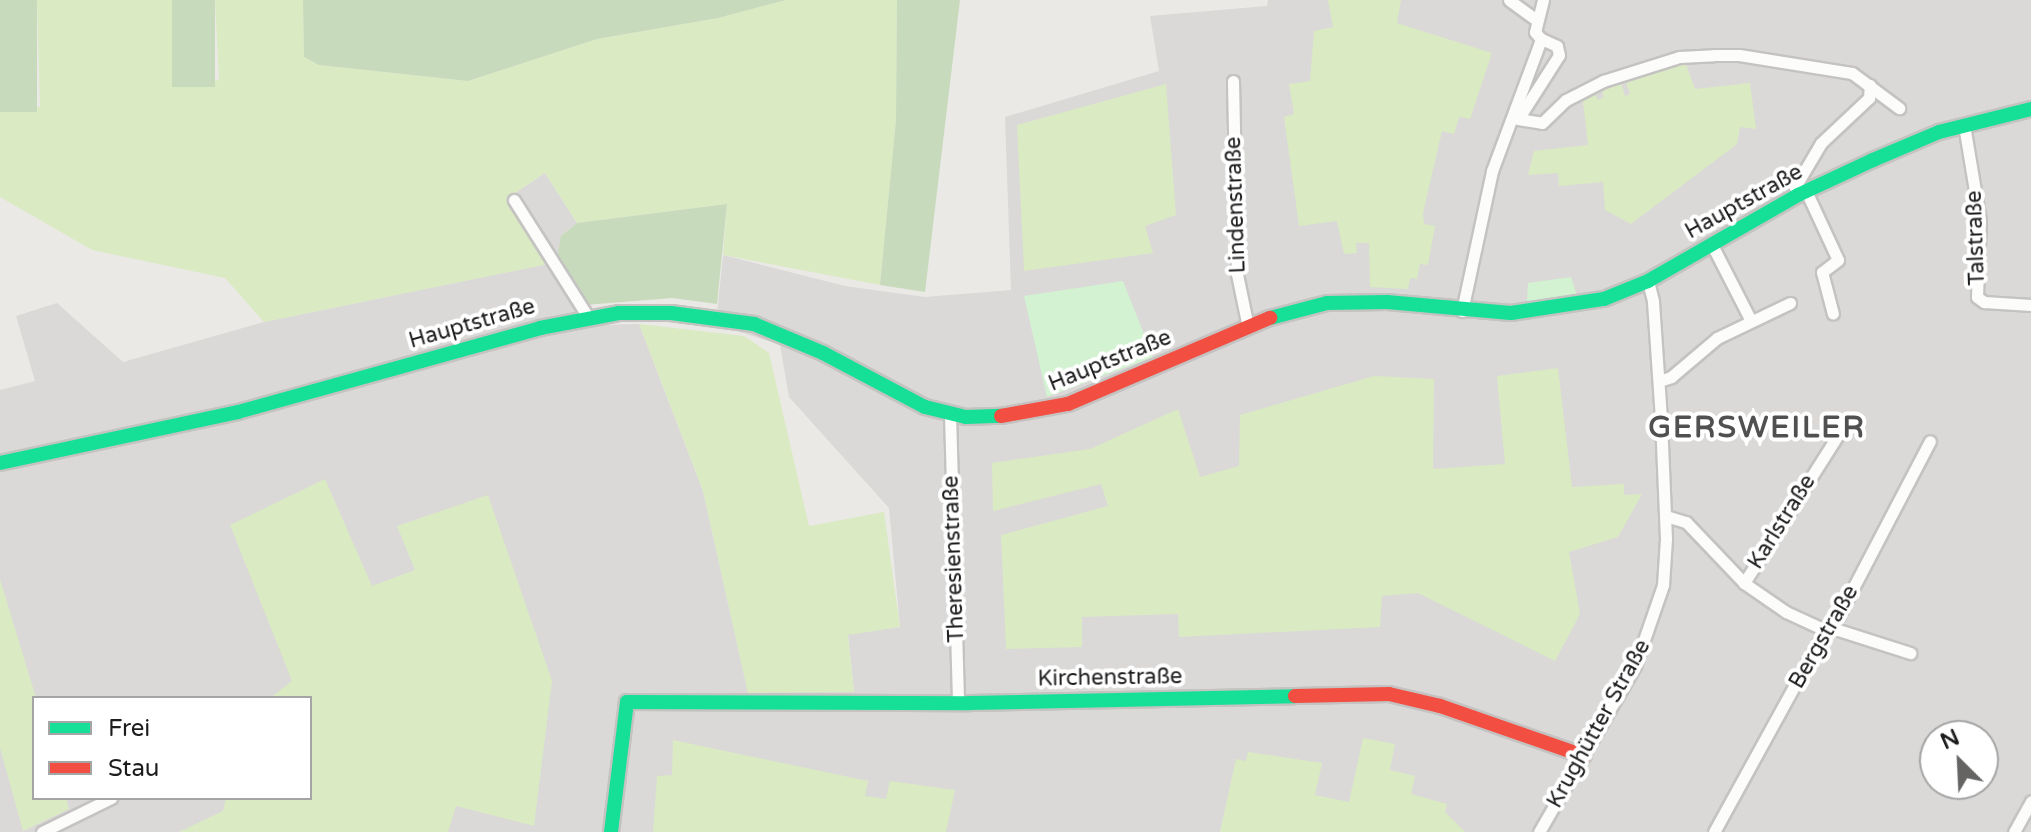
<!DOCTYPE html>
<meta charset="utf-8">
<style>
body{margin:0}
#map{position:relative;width:2031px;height:832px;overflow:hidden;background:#ebe9e6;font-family:"Varela Round",sans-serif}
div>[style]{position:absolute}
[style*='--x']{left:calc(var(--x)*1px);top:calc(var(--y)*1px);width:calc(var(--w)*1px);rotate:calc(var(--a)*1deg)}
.residential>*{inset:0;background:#dad9d7}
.grass>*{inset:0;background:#daeac3}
.forest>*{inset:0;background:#c7dabb;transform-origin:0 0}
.park>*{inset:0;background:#d2f2d1}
.roads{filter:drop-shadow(2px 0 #c4c3c2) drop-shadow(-2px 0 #c4c3c2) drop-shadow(0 2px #c4c3c2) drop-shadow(0 -2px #c4c3c2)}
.street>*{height:11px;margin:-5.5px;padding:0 5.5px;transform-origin:5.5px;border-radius:5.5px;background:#fcfcfb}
.fast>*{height:14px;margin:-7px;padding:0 7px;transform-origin:7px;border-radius:7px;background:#16e098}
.jam>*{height:14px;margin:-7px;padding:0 7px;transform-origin:7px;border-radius:7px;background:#f24e42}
span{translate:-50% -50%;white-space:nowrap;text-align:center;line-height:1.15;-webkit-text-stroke:8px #fff;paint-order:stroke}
.street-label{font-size:22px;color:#1d1d1d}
.district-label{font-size:30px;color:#505050;font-weight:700;letter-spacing:2px}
.legend{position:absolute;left:32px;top:696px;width:280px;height:104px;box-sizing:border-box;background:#fff;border:2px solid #a5a5a5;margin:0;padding:10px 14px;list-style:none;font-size:24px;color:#1d1d1d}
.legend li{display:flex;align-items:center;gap:16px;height:40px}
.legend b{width:40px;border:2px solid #a5a5a5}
.north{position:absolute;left:1919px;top:720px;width:80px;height:80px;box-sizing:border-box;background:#fff;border:2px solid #a5a5a5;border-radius:50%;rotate:336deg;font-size:22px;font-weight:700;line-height:32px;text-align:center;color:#1d1d1d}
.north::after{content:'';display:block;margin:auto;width:28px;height:36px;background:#656463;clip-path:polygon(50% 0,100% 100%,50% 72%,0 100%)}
</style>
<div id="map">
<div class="residential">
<i style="clip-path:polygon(evenodd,1268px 0,2031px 0,2031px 832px,0 832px,0 390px,35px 381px,16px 316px,57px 303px,123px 362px,264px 322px,547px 264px,506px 199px,545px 173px,577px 223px,561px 236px,585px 305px,598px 325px,639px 324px,703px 491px,748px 692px,854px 692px,848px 634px,900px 627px,889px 508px,789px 397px,780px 345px,716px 324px,723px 255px,845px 286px,925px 297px,1011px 290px,1005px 117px,1159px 71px,1150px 16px,1267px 6px,1268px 0,34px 698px,310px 698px,310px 798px,34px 798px,34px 698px,1268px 0,1935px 736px,1983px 736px,1983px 784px,1935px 784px,1935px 736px)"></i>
</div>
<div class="grass">
<i style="clip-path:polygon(37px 0,172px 0,178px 87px,219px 80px,215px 0,303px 0,304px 57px,319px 65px,468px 81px,597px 39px,718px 18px,786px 0,897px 0,896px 120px,880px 285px,723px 255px,727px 204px,577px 223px,545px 173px,506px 199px,548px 264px,264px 322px,225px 278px,92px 250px,0 197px,0 112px,40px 107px)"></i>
<i style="clip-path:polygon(1328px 0,1401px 0,1397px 23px,1492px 53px,1470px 119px,1459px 117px,1454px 134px,1442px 131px,1423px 213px,1424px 224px,1435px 226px,1428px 265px,1420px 264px,1417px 279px,1410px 278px,1408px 289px,1370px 287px,1369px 243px,1356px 243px,1357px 253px,1344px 254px,1337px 221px,1299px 226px,1284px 117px,1294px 114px,1289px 84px,1310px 81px,1314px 31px,1333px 27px)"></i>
<i style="clip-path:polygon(1685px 62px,1695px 89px,1750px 83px,1756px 129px,1740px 127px,1737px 144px,1631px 224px,1605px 210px,1603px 182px,1559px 186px,1558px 173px,1528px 175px,1534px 151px,1588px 145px,1582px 93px,1593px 89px,1598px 100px,1604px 97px,1600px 87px,1620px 80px,1625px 96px,1630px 94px,1625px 79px)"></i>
<i style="clip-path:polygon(1166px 84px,1176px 215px,1145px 226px,1153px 253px,1024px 271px,1017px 125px)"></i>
<i style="clip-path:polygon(639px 324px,744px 336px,769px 353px,809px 526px,884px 512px,900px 627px,848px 635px,854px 692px,748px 693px,703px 491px)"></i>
<i style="clip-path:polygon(1558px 368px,1572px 487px,1624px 484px,1624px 495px,1642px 494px,1618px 537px,1569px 552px,1580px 614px,1555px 661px,1418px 593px,1382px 596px,1380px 627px,1179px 637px,1178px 614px,1082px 617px,1082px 647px,1006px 649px,1001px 535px,1108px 506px,1101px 484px,993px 511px,992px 463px,1090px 449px,1178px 409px,1200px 477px,1239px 466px,1240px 415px,1374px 376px,1434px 379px,1433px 469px,1505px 464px,1497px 376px)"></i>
<i style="clip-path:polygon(325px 479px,372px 586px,415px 570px,397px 526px,488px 495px,552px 681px,534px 826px,456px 806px,448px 832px,179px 832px,223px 811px,226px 798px,310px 798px,310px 698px,270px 698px,292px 681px,230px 525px)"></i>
<i style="clip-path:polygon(0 579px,36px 698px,34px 798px,66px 798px,69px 809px,23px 831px,0 748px)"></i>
<i style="clip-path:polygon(1363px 738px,1395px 744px,1390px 770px,1415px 776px,1411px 794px,1447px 804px,1445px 812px,1465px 832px,1220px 832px,1236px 759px,1246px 761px,1248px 752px,1322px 763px,1315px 795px,1349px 802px)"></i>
<i style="clip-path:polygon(673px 740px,868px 781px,865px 796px,886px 799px,890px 781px,955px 790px,946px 832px,653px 832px,657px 776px,672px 775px)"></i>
</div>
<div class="forest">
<i style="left:0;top:0;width:37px;height:112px"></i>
<i style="left:172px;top:0;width:43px;height:87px"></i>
<i style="clip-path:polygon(303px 0,786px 0,718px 18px,597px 39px,468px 81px,319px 65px,304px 57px)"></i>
<i style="clip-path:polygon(897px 0,960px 0,925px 292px,880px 285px,896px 120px)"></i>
<i style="clip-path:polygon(727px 204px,717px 304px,672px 298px,585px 305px,557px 259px,561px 236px,577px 223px)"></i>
</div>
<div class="park">
<i style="clip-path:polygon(1571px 277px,1577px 296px,1527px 303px,1528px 283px)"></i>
<i style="clip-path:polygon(1123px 281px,1153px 357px,1047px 397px,1024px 296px)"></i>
</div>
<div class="roads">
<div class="street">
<i style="--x:1509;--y:0;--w:34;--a:36"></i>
<i style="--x:1233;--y:81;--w:193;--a:88.8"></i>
<i style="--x:1237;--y:274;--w:54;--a:78.3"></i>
<i style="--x:1520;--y:116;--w:72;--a:-57.4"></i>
<i style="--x:1559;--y:55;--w:9;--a:-103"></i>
<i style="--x:1557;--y:46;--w:17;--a:-156"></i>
<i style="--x:1518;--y:119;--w:24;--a:9"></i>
<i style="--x:1542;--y:123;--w:33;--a:-44"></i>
<i style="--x:1566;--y:100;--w:42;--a:-27.2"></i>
<i style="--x:1603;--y:81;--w:80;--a:-17.5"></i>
<i style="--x:1679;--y:57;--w:35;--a:-3"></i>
<i style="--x:1714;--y:55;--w:25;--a:0"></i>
<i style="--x:1739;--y:55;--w:114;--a:9.1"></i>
<i style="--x:1852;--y:73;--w:59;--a:36.7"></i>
<i style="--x:1964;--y:125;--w:97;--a:80.5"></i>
<i style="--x:1980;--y:221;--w:76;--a:92.3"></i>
<i style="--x:1977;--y:297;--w:9;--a:36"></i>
<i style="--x:1984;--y:302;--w:47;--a:3.7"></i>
<i style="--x:1806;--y:191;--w:76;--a:65.1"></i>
<i style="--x:1838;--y:260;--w:20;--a:143"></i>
<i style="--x:1822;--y:272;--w:43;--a:75.3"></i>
<i style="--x:1798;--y:195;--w:9;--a:-111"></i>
<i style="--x:1795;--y:187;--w:51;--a:-59.4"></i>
<i style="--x:1821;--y:143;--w:66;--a:-43.2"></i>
<i style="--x:1869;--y:98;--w:13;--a:-86"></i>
<i style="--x:514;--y:200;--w:138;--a:57.7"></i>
<i style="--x:1712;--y:245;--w:85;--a:62.8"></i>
<i style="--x:1462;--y:311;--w:143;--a:-77.9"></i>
<i style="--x:1492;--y:171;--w:141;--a:-69.6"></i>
<i style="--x:1541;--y:39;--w:9;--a:-131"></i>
<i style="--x:1535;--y:32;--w:33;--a:-76"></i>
<i style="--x:1659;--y:381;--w:13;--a:-18"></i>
<i style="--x:1671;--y:377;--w:60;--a:-40.3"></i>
<i style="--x:1717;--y:338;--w:81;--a:-25.6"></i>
<i style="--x:950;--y:414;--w:289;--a:88.4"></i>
<i style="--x:1666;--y:516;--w:21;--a:17"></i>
<i style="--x:1686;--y:522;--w:84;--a:46.4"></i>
<i style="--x:1744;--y:583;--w:51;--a:34.6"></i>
<i style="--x:1786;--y:612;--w:43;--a:24.8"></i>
<i style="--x:1825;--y:630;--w:13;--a:0"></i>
<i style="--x:1838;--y:630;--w:76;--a:17.7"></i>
<i style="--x:1744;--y:583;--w:192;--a:-57.6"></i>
<i style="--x:42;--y:832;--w:77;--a:-26.2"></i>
<i style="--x:1539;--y:832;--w:192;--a:-60"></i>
<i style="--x:1635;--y:666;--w:86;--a:-70.9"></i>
<i style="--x:1663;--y:585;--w:46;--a:-86.3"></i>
<i style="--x:1666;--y:539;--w:120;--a:-92.4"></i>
<i style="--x:1661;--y:419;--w:118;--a:-93.9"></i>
<i style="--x:1653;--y:301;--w:21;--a:-104"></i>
<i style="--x:1714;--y:832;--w:230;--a:-61.2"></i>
<i style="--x:1825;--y:630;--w:21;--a:-47"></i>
<i style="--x:1839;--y:615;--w:196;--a:-62.4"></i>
<i style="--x:2014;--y:832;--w:35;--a:-61"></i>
</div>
<div class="fast">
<i style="--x:1270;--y:318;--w:59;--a:-14.7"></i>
<i style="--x:1327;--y:303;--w:60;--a:-1"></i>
<i style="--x:1387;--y:302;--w:124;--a:5.1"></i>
<i style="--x:1511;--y:313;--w:94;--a:-8.6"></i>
<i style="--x:1604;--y:299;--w:48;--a:-22.2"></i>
<i style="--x:1648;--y:281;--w:173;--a:-29.8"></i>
<i style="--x:1798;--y:195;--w:83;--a:-25"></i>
<i style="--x:1873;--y:160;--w:72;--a:-23"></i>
<i style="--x:1939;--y:132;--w:95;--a:-14"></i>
<i style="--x:0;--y:463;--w:243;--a:-12.1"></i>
<i style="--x:238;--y:412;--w:313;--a:-15.5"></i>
<i style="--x:540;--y:328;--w:80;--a:-10.8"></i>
<i style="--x:619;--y:313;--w:52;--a:0"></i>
<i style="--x:671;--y:313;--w:84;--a:7.5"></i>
<i style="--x:754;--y:324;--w:75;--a:22.8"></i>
<i style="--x:823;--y:353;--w:115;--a:27.9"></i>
<i style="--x:925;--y:407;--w:42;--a:13.7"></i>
<i style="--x:966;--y:417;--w:35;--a:-2"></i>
<i style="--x:611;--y:832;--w:131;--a:-83"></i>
<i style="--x:627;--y:702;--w:343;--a:0.2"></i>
<i style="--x:970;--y:703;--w:325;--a:-1.2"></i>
</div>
<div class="jam">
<i style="--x:1001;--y:416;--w:68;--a:-10.2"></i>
<i style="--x:1068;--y:404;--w:220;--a:-23.1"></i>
<i style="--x:1295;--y:696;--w:94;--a:-1.2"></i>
<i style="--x:1389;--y:694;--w:52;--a:13.2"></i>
<i style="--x:1440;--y:706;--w:152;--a:19.1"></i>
</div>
</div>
<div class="street-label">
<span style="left:1744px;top:202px;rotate:-29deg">Hauptstraße</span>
<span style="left:1236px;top:205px;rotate:-92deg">Lindenstraße</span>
<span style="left:1976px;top:238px;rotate:-92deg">Talstraße</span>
<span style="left:472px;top:324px;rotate:-16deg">Hauptstraße</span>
<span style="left:1110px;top:361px;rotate:-22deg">Hauptstraße</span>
<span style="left:1782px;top:522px;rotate:-58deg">Karlstraße</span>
<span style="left:954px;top:559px;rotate:-92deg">Theresienstraße</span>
<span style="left:1824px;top:637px;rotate:-60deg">Bergstraße</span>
<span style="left:1110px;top:678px;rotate:-1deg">Kirchenstraße</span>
<span style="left:1599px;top:724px;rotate:-61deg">Krughütter Straße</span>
</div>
<div class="district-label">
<span style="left:1757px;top:428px">GERSWEILER</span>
</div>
<ul class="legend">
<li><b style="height:10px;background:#16e098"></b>Frei</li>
<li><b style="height:10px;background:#f24e42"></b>Stau</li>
</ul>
<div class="north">N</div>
</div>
